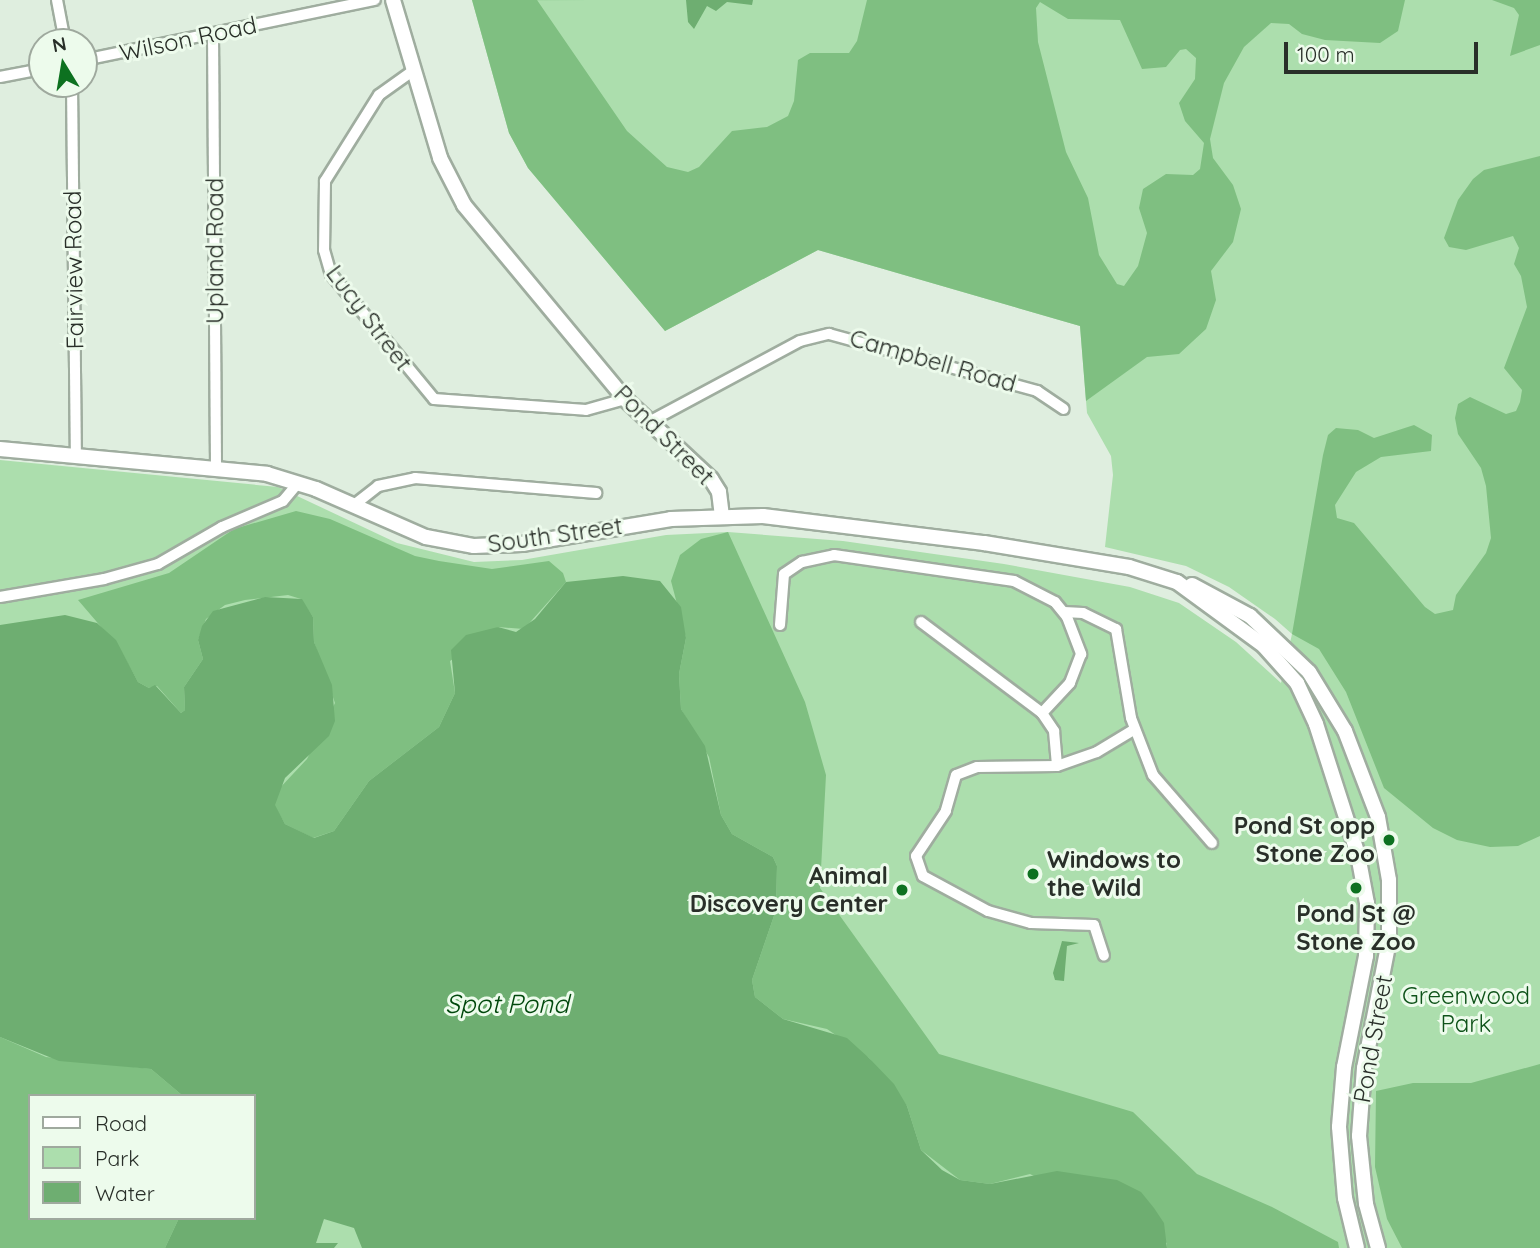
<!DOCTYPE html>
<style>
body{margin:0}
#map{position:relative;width:1540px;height:1248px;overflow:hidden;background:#dfeedf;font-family:Quicksand,sans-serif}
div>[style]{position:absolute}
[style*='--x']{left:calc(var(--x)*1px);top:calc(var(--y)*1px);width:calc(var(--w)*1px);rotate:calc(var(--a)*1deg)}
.green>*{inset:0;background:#acdead}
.forest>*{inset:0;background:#7fbf81}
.water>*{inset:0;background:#6eae71}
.roads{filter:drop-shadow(2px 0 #9fad9f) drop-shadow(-2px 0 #9fad9f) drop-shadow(0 2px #9fad9f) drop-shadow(0 -2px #9fad9f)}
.street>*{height:10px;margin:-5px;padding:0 5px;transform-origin:5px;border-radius:5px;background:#fff}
.secondary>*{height:14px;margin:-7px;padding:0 7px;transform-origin:7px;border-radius:7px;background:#fff}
.dots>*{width:19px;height:19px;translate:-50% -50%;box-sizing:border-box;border:4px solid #edfbec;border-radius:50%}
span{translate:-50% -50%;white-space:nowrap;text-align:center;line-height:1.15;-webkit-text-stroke:6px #edfbec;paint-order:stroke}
.street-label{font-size:24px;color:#292f29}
.poi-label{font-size:24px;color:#292f29;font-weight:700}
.right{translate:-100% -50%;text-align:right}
.left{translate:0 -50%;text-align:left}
.park-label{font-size:24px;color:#0e5319}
.water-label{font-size:26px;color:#00480c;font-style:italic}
.legend{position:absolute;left:28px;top:1094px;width:228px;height:126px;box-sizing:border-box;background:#edfbec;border:2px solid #9fa99e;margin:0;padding:9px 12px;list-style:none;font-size:21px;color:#292f29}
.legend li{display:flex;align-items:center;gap:14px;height:35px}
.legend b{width:35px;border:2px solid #9fa99e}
.north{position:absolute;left:28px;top:28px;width:70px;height:70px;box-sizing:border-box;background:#edfbec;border:2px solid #9fa99e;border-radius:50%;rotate:349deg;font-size:19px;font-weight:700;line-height:28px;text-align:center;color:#292f29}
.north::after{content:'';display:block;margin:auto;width:24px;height:32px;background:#0d7120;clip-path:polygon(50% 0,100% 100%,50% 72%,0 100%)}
.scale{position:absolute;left:1284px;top:42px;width:194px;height:32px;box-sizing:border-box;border:4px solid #292f29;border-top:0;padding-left:9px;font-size:21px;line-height:24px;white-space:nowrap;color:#292f29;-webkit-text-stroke:5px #edfbec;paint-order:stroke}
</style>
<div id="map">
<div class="green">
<i style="clip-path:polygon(evenodd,472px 0,1540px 0,1540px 1248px,0 1248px,0 460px,278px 487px,397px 543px,474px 562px,522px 560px,666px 535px,728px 532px,843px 541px,1004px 564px,1130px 587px,1179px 603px,1236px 642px,1281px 683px,1292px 634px,1275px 619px,1229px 587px,1186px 566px,1105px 547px,1113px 475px,1111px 456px,1087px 413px,1080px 326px,818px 250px,665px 331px,528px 168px,509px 133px,472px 0,30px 1096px,254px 1096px,254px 1218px,30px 1218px,30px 1096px)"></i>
</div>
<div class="forest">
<i style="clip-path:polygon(evenodd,472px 0,537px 0,627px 131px,667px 167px,688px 172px,699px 167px,732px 131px,767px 127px,788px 116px,794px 101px,798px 60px,810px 53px,849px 53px,857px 41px,867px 0,1405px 0,1398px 31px,1380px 43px,1325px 40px,1302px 34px,1289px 24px,1271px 23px,1244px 47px,1224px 83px,1210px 139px,1213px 158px,1233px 185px,1241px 209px,1233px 242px,1211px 271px,1216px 300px,1206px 329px,1179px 354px,1147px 357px,1086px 401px,1080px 326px,818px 250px,665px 331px,528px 168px,509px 133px,472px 0,1040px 2px,1068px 19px,1120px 20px,1142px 69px,1166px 67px,1180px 50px,1186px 49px,1196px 58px,1195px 79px,1179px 103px,1185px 121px,1204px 143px,1200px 169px,1193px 175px,1166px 174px,1143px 189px,1139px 208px,1147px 233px,1138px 266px,1124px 286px,1117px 284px,1099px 255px,1088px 198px,1066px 152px,1038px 42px,1036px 8px,1040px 2px)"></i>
<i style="clip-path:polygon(1492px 0,1540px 0,1540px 45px,1510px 56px,1519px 15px,1514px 8px)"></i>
<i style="clip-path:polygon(1540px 156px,1540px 836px,1518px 846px,1490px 847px,1457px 840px,1433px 828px,1384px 788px,1346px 692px,1319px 649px,1292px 634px,1323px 455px,1328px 435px,1336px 428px,1358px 430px,1374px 438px,1414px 425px,1432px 435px,1431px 451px,1381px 457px,1356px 472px,1335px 505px,1337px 518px,1354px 523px,1425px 607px,1435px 614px,1453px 610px,1456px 595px,1486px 553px,1491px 538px,1486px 486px,1481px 468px,1458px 434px,1455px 418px,1458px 404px,1470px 397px,1506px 414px,1516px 411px,1520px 402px,1522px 390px,1504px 368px,1527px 307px,1521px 276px,1514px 264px,1519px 248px,1513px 236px,1466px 250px,1449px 247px,1444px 238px,1458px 200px,1473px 179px,1484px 170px)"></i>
<i style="clip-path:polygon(296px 511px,330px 519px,415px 556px,439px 561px,492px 569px,549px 561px,563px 573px,566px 582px,524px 629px,498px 627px,450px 661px,455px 693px,439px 727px,369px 781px,334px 831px,313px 838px,285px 824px,274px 805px,278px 790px,307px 759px,335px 703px,314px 642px,313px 617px,301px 599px,288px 595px,245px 600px,225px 605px,206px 619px,198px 640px,203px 659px,184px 687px,185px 710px,181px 713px,157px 686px,149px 688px,138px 682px,120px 649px,78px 600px,169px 573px,234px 529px)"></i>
<i style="clip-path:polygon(728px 532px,805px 702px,826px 775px,820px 888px,939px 1054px,1133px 1112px,1197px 1174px,1272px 1207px,1338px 1242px,1339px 1248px,1167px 1248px,1167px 1243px,1030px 1174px,990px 1184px,960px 1180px,921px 1150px,907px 1106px,869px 1058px,827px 1029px,783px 1019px,755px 997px,752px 980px,776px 910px,777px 866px,773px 857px,732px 834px,721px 815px,709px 757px,681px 709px,679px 674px,686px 638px,671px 581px,680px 555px,701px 539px)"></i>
<i style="clip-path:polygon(0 1037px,46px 1057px,151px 1069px,183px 1096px,30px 1096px,30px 1218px,179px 1218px,165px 1248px,0 1248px)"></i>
<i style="clip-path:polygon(1540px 1064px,1540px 1248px,1402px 1248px,1387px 1219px,1375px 1167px,1376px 1091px,1413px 1083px,1471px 1083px)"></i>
</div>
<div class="water">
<i style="clip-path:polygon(686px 0,753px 0,752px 5px,727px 2px,716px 11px,707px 6px,694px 29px,688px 22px)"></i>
<i style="clip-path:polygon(623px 576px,660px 581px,681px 607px,686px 638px,679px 674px,681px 709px,705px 746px,721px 815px,732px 834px,773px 857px,777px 866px,776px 910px,752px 980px,755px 997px,783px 1019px,847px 1038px,869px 1058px,894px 1084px,907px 1106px,921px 1150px,942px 1170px,960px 1180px,990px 1184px,1057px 1171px,1117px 1180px,1141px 1192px,1154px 1208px,1164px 1223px,1167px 1248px,362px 1248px,354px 1228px,324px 1219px,316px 1243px,338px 1243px,334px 1248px,165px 1248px,179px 1218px,254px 1218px,254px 1096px,183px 1096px,151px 1069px,59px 1061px,0 1037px,0 625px,65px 615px,97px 623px,116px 640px,138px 682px,149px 688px,155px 685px,181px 713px,185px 710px,184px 687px,203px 659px,198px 640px,202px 626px,213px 611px,265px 597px,302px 599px,313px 617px,314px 642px,332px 685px,335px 721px,329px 736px,285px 778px,275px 805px,285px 824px,314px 838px,334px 831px,369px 781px,439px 727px,455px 693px,451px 650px,466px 635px,498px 627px,516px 632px,535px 619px,566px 582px)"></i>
<i style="clip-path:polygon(1062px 941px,1079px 943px,1067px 946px,1064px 981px,1055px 980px,1053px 973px)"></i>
</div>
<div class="roads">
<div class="street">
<i style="--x:57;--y:0;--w:43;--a:79.2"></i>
<i style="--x:213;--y:34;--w:435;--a:89.6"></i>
<i style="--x:84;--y:60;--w:297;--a:-11.7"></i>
<i style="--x:414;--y:70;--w:43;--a:144.5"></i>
<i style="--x:379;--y:95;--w:102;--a:122.1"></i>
<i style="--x:325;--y:181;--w:69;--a:90.8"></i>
<i style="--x:324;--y:250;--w:25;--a:74"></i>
<i style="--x:331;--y:274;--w:162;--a:50.5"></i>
<i style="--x:434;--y:399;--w:152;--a:4.1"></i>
<i style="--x:586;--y:410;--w:41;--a:-15.8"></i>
<i style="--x:0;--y:77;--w:43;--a:-10.8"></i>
<i style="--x:72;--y:84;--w:372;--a:89.4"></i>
<i style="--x:649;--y:422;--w:171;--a:-28.2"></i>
<i style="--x:800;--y:341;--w:30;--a:-14"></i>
<i style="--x:829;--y:334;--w:216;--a:15.3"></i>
<i style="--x:1037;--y:391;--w:32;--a:34"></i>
<i style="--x:354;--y:505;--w:31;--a:-38"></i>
<i style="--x:378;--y:486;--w:38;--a:-12"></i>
<i style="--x:415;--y:478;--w:182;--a:4.7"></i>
<i style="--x:0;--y:597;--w:106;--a:-9.8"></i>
<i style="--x:104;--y:579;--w:56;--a:-15.5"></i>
<i style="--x:158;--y:564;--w:74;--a:-30"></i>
<i style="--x:222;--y:527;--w:66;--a:-23.1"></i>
<i style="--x:283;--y:501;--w:23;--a:-50"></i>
<i style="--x:1064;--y:612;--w:19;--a:3"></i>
<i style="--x:1083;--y:613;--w:37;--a:26"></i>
<i style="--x:1116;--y:629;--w:90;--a:80.4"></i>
<i style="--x:1131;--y:718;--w:61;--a:68.9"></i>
<i style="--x:1153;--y:775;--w:90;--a:49.1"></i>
<i style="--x:921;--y:622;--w:151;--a:36.9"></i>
<i style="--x:780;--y:625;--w:51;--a:-85.5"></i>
<i style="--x:784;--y:574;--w:22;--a:-34"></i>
<i style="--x:802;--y:562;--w:33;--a:-12"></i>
<i style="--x:834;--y:555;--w:182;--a:8.2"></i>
<i style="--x:1014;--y:581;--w:46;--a:27.1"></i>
<i style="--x:1055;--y:602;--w:19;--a:51"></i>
<i style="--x:1067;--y:617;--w:40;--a:69"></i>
<i style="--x:1081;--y:654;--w:31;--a:111"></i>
<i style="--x:1070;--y:683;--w:41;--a:133"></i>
<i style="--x:1042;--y:713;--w:22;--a:56"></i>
<i style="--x:1054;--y:731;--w:35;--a:85"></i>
<i style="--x:1057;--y:766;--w:80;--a:179.3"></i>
<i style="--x:977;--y:767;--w:22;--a:159"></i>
<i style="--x:956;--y:775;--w:37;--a:106"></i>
<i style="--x:946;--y:811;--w:54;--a:123.7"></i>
<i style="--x:916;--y:856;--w:21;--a:71"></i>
<i style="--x:923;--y:876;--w:74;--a:28.3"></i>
<i style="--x:988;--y:911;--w:45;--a:15.6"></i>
<i style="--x:1031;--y:923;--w:63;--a:1.8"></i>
<i style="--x:1094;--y:925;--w:32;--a:72"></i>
<i style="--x:1057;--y:766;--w:42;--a:-19.3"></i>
<i style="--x:1097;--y:752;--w:44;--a:-31.2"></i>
</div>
<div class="secondary">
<i style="--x:393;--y:0;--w:165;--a:73.4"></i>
<i style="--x:440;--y:158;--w:53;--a:62.9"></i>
<i style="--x:464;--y:205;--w:252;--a:50.3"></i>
<i style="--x:625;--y:399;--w:117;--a:42.9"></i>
<i style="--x:711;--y:479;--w:15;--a:58"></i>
<i style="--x:719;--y:492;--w:24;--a:83"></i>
<i style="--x:0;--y:449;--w:268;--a:5.3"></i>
<i style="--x:267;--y:474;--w:51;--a:17"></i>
<i style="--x:316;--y:489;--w:120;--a:23.6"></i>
<i style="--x:426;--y:537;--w:49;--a:10.6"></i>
<i style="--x:474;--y:546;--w:48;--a:-2.4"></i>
<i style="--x:522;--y:544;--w:151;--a:-9.5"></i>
<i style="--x:671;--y:519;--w:92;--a:-1.9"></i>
<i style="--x:763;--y:516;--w:223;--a:7"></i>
<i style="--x:984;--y:543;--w:147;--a:9.4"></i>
<i style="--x:1129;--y:567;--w:50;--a:17.4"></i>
<i style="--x:1177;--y:582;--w:108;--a:36.3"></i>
<i style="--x:1264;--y:646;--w:50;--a:48.3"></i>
<i style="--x:1297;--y:683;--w:45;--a:65.1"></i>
<i style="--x:1316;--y:724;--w:138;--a:72.2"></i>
<i style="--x:1358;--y:855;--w:49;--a:79.4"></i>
<i style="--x:1367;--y:903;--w:53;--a:91.1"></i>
<i style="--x:1366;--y:956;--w:113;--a:101.2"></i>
<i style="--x:1344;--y:1067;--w:60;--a:94.8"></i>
<i style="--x:1339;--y:1127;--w:71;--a:85.2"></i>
<i style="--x:1345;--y:1198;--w:51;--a:76.5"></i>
<i style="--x:1192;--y:585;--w:66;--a:28.1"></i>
<i style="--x:1250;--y:616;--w:81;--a:43.5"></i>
<i style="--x:1309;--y:672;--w:69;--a:58.6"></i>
<i style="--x:1345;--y:731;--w:92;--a:69"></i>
<i style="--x:1378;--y:817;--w:64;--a:80.1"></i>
<i style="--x:1389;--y:880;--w:61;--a:90"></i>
<i style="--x:1389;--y:941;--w:129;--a:101.1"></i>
<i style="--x:1364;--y:1068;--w:68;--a:94.2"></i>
<i style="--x:1359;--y:1136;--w:68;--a:84.1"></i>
<i style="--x:1366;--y:1204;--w:46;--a:74.7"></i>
</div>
</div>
<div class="dots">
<i style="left:1389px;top:840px;background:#0d7120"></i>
<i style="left:1033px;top:874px;background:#0d7120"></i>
<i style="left:1356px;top:888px;background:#0d7120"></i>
<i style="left:902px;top:890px;background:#0d7120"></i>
</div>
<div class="street-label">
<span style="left:188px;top:39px;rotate:-12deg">Wilson Road</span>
<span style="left:215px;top:251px;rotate:-90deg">Upland Road</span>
<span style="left:74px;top:270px;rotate:-91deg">Fairview Road</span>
<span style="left:369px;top:318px;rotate:53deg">Lucy Street</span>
<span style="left:933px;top:361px;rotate:16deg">Campbell Road</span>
<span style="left:664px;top:435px;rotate:45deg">Pond Street</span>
<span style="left:555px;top:535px;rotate:-8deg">South Street</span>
<span style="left:1373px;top:1039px;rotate:-80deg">Pond Street</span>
</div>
<div class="poi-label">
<span class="right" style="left:1375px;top:840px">Pond St opp<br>Stone Zoo</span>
<span class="left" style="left:1047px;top:874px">Windows to<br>the Wild</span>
<span class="right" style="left:888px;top:890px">Animal<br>Discovery Center</span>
<span style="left:1356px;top:928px">Pond St @<br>Stone Zoo</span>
</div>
<div class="park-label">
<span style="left:1466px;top:1010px">Greenwood<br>Park</span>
</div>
<div class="water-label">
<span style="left:507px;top:1004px">Spot Pond</span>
</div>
<ul class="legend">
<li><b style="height:9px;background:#fff"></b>Road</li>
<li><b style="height:19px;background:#acdead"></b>Park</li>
<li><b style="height:19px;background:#6eae71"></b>Water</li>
</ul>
<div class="north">N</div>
<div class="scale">100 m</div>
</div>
